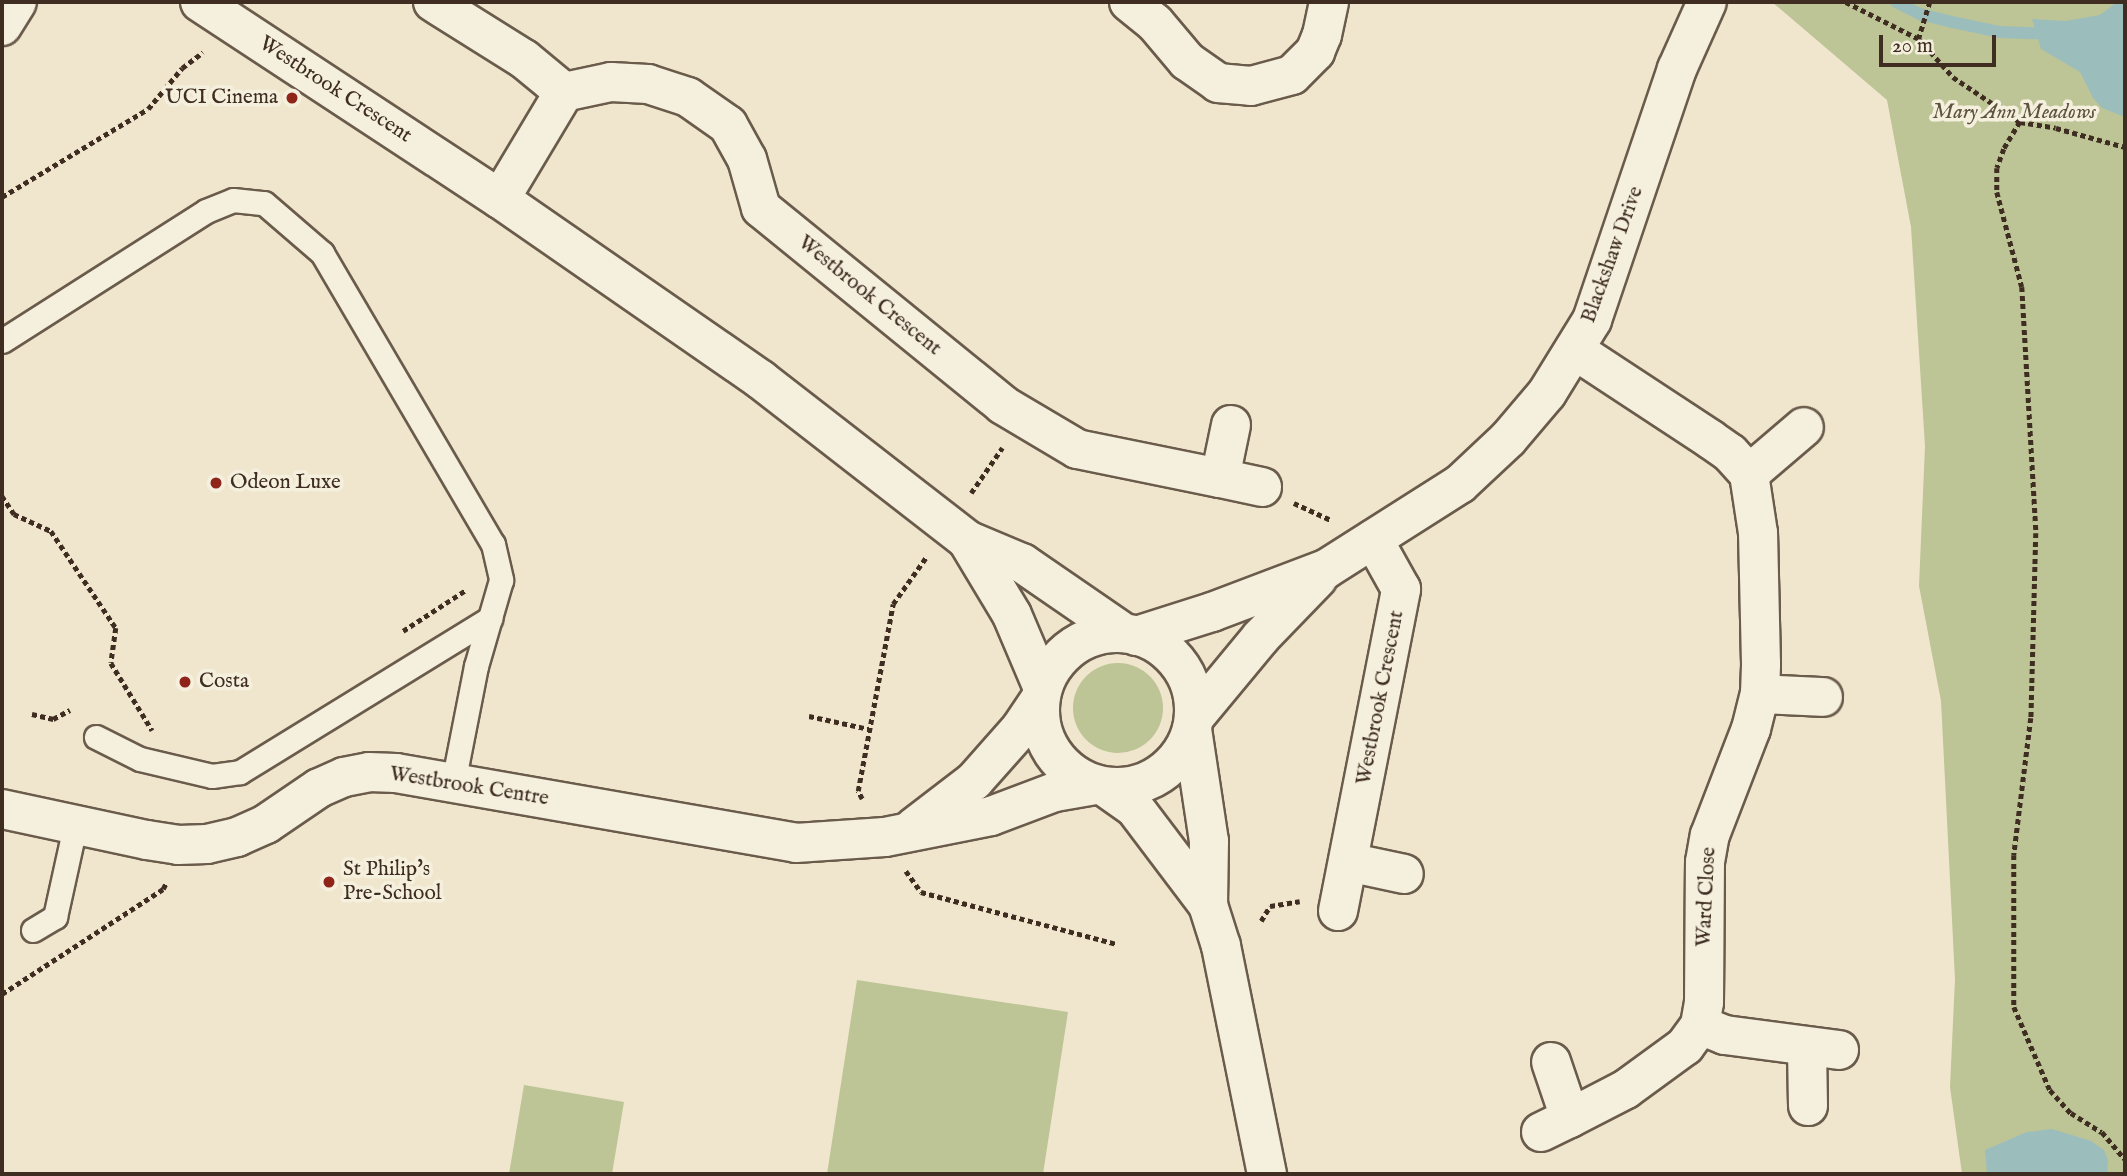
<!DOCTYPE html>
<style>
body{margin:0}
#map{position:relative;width:2127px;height:1176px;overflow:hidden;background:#f0e6cd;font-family:"IM FELL English",serif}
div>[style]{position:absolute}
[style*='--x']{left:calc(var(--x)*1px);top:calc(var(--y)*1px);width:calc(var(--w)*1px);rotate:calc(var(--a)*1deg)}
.green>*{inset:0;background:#bdc496}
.round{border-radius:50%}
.water>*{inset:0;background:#9bbebd}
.stream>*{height:12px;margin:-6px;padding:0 6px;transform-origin:6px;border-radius:6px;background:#9bbebd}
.path>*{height:4.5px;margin-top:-2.25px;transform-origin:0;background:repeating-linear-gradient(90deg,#3e2d20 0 5px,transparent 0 8.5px)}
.roads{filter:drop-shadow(2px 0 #6a5b4b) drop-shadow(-2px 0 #6a5b4b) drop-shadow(0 2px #6a5b4b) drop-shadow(0 -2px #6a5b4b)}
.service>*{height:23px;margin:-11.5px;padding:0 11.5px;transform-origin:11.5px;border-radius:11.5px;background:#f5efde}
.minor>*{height:38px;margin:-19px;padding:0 19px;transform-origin:19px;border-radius:19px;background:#f5efde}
.tertiary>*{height:38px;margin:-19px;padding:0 19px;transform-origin:19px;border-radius:19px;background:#f5efde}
.tertiary>.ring{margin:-19px;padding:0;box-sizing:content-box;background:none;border:38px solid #f5efde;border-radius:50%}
.dots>*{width:19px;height:19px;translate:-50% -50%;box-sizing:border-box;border:4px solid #f5efde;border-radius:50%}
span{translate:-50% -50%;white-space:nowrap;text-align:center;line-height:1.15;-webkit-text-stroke:7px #f5efde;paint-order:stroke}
.street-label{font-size:21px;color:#3e2d20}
.poi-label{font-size:21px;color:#3e2d20}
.right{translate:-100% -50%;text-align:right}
.left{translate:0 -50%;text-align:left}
.park-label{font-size:21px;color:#5e533e;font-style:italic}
.frame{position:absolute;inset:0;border:4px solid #3e2d20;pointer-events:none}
.scale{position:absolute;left:1879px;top:35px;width:117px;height:32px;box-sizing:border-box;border:4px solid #3e2d20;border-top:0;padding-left:9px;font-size:21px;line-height:24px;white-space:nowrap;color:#3e2d20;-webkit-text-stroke:5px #f5efde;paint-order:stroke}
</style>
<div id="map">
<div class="green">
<i style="clip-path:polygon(1772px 2px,2125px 2px,2125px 1174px,1962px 1174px,1950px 1087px,1955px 979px,1941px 701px,1919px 586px,1925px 446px,1911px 227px,1887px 100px)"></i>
<i class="round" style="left:1073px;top:663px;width:90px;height:90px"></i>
<i style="clip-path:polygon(857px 980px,1068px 1012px,1043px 1174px,827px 1174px)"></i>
<i style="clip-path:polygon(524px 1085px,624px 1102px,612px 1174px,509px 1174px)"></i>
</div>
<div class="water">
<i style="clip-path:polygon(2117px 2px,2125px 2px,2125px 117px,2102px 108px,2093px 98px,2080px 72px,2041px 49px,2032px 19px,2065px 21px,2100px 15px)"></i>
<i style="clip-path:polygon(2052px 1129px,2091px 1141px,2104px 1150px,2108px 1160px,2107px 1174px,1987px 1174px,1985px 1150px,2027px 1132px)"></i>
</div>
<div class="stream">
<i style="--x:1896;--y:2;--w:27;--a:27"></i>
<i style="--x:1920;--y:14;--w:33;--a:14"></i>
<i style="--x:1952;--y:22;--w:48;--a:12"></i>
<i style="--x:1999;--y:32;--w:37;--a:2"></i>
</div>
<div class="path">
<i style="--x:1846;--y:2;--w:82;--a:26.9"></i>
<i style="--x:1930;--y:2;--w:39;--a:107"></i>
<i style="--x:1919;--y:39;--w:51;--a:48.2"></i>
<i style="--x:1953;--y:77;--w:81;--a:33.9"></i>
<i style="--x:2020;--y:122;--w:36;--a:9"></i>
<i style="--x:2056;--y:128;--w:72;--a:15.4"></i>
<i style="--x:2020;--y:122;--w:31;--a:121"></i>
<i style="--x:2004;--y:149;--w:20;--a:110"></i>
<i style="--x:1997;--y:168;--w:24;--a:90"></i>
<i style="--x:1997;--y:192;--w:98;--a:75.3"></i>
<i style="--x:2022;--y:287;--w:246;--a:86.7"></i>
<i style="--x:2036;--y:533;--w:185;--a:91.5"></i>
<i style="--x:2031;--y:718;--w:138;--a:97.1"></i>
<i style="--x:2014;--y:855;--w:152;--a:90"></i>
<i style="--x:2014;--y:1007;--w:90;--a:66.6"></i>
<i style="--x:2050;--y:1090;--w:31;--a:48"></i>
<i style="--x:2071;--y:1113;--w:36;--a:32"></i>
<i style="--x:2102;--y:1132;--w:35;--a:50"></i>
<i style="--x:2;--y:197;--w:170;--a:-31.1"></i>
<i style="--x:148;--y:109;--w:53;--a:-50.3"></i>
<i style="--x:182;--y:68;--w:26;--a:-37"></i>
<i style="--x:971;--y:493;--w:55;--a:-55.4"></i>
<i style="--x:2;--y:496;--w:22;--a:56"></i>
<i style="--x:14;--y:514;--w:41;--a:24.7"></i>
<i style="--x:51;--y:531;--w:117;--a:56.2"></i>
<i style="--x:116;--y:628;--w:35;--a:98"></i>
<i style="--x:111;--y:663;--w:79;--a:58.5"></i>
<i style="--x:1294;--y:503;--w:41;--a:24.7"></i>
<i style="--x:403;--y:631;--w:75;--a:-33.1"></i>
<i style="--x:32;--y:714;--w:22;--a:13"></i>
<i style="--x:53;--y:719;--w:19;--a:-28"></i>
<i style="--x:809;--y:716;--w:61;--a:12.2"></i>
<i style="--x:862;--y:799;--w:9;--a:-117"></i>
<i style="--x:858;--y:791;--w:190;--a:-79.4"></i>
<i style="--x:893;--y:604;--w:59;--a:-54.7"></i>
<i style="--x:906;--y:871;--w:26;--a:54"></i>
<i style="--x:921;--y:892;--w:202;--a:14.9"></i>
<i style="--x:1261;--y:921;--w:17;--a:-59"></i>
<i style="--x:1270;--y:906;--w:30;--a:-9"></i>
<i style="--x:2;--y:994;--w:192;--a:-33.1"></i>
<i style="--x:163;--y:889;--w:7;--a:-63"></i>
</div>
<div class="roads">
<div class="service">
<i style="--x:2;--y:341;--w:242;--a:-32.5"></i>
<i style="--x:206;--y:211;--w:29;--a:-22"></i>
<i style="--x:233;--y:200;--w:31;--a:6"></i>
<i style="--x:264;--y:203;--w:77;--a:40.8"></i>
<i style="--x:322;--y:253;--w:338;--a:59.6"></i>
<i style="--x:493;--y:544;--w:37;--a:77"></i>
<i style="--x:501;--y:580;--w:90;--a:106.2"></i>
<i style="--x:476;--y:666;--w:119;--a:101.1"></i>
<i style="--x:96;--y:737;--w:49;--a:26.6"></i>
<i style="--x:140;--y:759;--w:74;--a:13.3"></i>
<i style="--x:212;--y:776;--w:28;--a:-8"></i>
<i style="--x:240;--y:772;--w:294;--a:-31.6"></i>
<i style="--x:33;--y:930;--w:26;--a:-31"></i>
<i style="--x:55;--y:917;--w:93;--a:-77.6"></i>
</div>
<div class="minor">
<i style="--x:433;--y:2;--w:107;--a:32.1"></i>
<i style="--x:524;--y:59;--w:52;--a:39.5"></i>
<i style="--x:1129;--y:2;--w:33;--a:39"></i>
<i style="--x:1155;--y:23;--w:50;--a:49.9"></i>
<i style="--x:1187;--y:61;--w:38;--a:35"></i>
<i style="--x:1218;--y:83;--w:33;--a:5"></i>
<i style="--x:1251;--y:86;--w:42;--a:-15"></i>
<i style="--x:1292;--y:75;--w:33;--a:-45"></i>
<i style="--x:1315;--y:52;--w:18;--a:-68"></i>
<i style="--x:1322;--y:35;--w:34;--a:-78"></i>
<i style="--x:2;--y:26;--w:28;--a:-58"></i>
<i style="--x:500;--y:199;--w:125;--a:-59.1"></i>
<i style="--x:564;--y:92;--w:48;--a:-12"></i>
<i style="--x:611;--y:82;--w:37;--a:3"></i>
<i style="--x:648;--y:84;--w:42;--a:18"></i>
<i style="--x:688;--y:97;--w:49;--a:35"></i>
<i style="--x:728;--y:125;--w:39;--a:61"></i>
<i style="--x:747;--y:159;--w:51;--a:74.1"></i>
<i style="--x:761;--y:208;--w:312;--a:39.1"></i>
<i style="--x:1003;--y:405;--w:86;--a:30.7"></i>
<i style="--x:1077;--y:449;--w:146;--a:11.5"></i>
<i style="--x:1231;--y:425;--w:54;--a:101.7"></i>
<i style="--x:1220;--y:478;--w:43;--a:12.1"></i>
<i style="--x:1749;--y:474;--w:72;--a:-40.5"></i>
<i style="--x:1136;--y:636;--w:80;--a:-17.5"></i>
<i style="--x:1212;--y:612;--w:122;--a:-20.7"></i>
<i style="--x:1326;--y:569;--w:159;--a:-32.4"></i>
<i style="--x:1460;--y:484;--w:66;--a:-43.2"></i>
<i style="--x:1508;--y:439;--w:60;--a:-49.7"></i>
<i style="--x:1547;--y:393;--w:86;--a:-58.3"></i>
<i style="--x:1592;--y:320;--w:265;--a:-71.3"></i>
<i style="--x:1677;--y:69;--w:73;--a:-65.9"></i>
<i style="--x:1760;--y:694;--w:63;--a:2.7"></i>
<i style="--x:1194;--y:718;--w:105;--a:-50.4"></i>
<i style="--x:1261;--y:637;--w:82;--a:-46"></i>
<i style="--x:2;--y:809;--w:148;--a:12.1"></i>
<i style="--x:147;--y:840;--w:31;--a:9"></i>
<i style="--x:178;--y:845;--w:29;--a:-2"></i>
<i style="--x:207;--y:844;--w:31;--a:-13"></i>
<i style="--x:237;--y:837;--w:32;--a:-24"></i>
<i style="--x:266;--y:824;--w:64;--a:-34.2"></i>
<i style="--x:319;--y:788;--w:27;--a:-24"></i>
<i style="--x:344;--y:777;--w:25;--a:-11"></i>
<i style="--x:369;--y:772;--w:27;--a:2"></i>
<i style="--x:396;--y:773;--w:406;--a:9.9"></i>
<i style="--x:796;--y:843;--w:89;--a:-3.9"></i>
<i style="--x:885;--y:837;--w:108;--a:-11.2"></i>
<i style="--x:991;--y:816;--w:68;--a:-20.6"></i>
<i style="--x:1055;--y:792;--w:41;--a:-9.9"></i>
<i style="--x:914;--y:827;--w:76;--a:-37.5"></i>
<i style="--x:974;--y:781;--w:69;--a:-48.5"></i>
<i style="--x:1020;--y:729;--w:36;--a:-56"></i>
<i style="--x:1348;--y:862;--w:57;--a:12.1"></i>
<i style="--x:1338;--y:911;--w:328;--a:-78.9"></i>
<i style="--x:1401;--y:589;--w:57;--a:-119.2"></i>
<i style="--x:1700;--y:1025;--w:27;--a:22"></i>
<i style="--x:1725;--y:1035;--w:115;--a:7.5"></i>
<i style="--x:1807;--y:1048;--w:58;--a:89"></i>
<i style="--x:1570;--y:1118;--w:63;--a:-27.4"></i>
<i style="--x:1626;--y:1089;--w:73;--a:-36.1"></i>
<i style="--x:1685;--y:1046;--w:26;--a:-54"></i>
<i style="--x:1700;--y:1025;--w:23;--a:-80"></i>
<i style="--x:1704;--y:1002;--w:140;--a:-89.6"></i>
<i style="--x:1705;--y:862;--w:27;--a:-80"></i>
<i style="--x:1710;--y:835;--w:114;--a:-68.9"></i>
<i style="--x:1751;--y:729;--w:36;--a:-76"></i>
<i style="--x:1760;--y:694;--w:30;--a:-88"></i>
<i style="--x:1761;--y:664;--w:131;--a:-91.3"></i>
<i style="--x:1758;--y:533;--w:60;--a:-98.7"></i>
<i style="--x:1749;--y:474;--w:28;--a:-132"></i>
<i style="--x:1730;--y:453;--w:24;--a:-145"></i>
<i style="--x:1710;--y:439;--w:160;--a:-146.7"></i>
<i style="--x:1541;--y:1132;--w:32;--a:-26"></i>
<i style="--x:1570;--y:1118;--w:59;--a:-108.7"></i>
</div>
<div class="tertiary">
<i style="--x:200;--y:2;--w:359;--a:33.3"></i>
<i style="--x:500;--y:199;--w:318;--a:34.7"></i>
<i style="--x:761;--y:380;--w:261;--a:37.8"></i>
<i style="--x:967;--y:540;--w:60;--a:22.7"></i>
<i style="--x:1022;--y:563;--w:124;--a:34.5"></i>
<i style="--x:967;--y:540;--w:87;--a:59"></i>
<i style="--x:1012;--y:615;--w:79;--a:67"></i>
<i class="ring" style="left:1040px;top:633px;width:116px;height:116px"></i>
<i style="--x:1192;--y:729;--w:113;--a:81.4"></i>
<i style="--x:1209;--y:841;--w:64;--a:90.9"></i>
<i style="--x:1208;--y:905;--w:43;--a:72.4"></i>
<i style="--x:1221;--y:946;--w:233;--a:78.6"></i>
<i style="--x:1105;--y:787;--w:35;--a:35"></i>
<i style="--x:1134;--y:807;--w:123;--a:52.9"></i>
</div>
</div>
<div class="dots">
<i style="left:292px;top:98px;background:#8f2418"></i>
<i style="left:216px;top:483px;background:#8f2418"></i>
<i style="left:185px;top:682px;background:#8f2418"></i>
<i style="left:329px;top:882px;background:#8f2418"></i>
</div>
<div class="street-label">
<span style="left:335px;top:90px;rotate:33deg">Westbrook Crescent</span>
<span style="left:1613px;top:255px;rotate:-70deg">Blackshaw Drive</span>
<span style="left:869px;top:296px;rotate:39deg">Westbrook Crescent</span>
<span style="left:1381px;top:698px;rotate:-79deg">Westbrook Crescent</span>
<span style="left:469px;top:787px;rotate:9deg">Westbrook Centre</span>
<span style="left:1707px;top:897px;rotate:-87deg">Ward Close</span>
</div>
<div class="poi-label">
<span class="right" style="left:278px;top:98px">UCI Cinema</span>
<span class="left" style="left:230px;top:483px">Odeon Luxe</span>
<span class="left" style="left:199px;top:682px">Costa</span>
<span class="left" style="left:343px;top:882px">St Philip's<br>Pre-School</span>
</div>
<div class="park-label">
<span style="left:2014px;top:113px">Mary Ann Meadows</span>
</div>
<div class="frame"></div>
<div class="scale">20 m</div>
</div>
